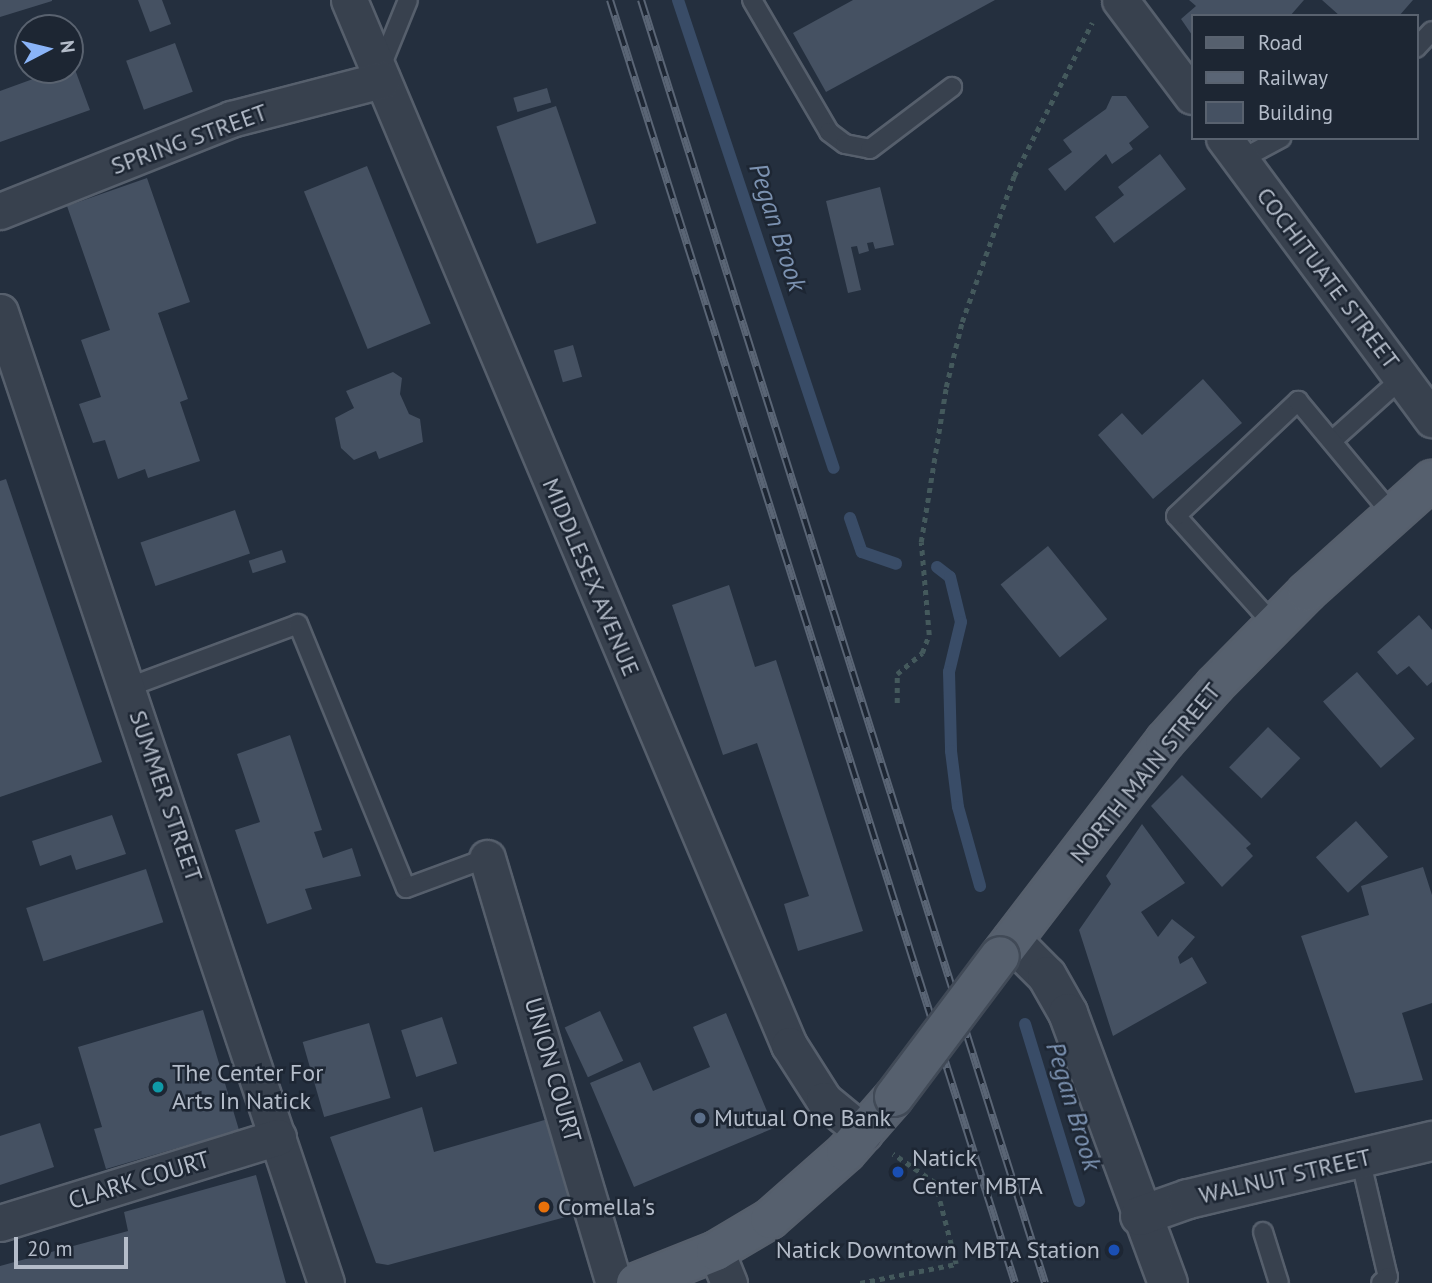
<!DOCTYPE html>
<style>
body{margin:0}
#map{position:relative;width:1432px;height:1283px;overflow:hidden;background:#242f3e;font-family:"PT Sans",sans-serif}
div>[style]{position:absolute}
[style*='--x']{left:calc(var(--x)*1px);top:calc(var(--y)*1px);width:calc(var(--w)*1px);rotate:calc(var(--a)*1deg)}
.stream>*{height:12px;margin:-6px;padding:0 6px;transform-origin:6px;border-radius:6px;background:#394c67}
.building>*{inset:0;background:#455162;transform-origin:0 0}
.path>*{height:4.5px;margin-top:-2.25px;transform-origin:0;background:repeating-linear-gradient(90deg,#44595c 0 5px,transparent 0 10px)}
.roads{filter:drop-shadow(2px 0 #565f6c) drop-shadow(-2px 0 #565f6c) drop-shadow(0 2px #565f6c) drop-shadow(0 -2px #565f6c)}
.service>*{height:18px;margin:-9px;padding:0 9px;transform-origin:9px;border-radius:9px;background:#38414e}
.minor>*{height:35px;margin:-17.5px;padding:0 17.5px;transform-origin:17.5px;border-radius:17.5px;background:#38414e}
.tertiary>*{height:38px;margin:-19px;padding:0 19px;transform-origin:19px;border-radius:19px;background:#38414e}
.primary>*{height:38px;margin:-19px;padding:0 19px;transform-origin:19px;border-radius:19px;background:#56606e}
.rail>*{height:8px;margin-top:-4px;transform-origin:0;background:repeating-linear-gradient(90deg,#1d2633 0 16px,#5a6575 0 32px);box-sizing:border-box;border-block:2px solid #5a6575}
.bridges{filter:drop-shadow(2px 0 #414a57) drop-shadow(-2px 0 #414a57) drop-shadow(0 2px #414a57) drop-shadow(0 -2px #414a57)}
.primary-bridge>*{height:38px;margin:-19px;padding:0 19px;transform-origin:19px;border-radius:19px;background:#56606e}
.dots>*{width:19px;height:19px;translate:-50% -50%;box-sizing:border-box;border:4px solid #1d2633;border-radius:50%}
span{translate:-50% -50%;white-space:nowrap;text-align:center;line-height:1.15;-webkit-text-stroke:5px #1d2633;paint-order:stroke}
.street-label{font-size:24px;color:#b4bcc9}
.poi-label{font-size:24px;color:#b4bcc9}
.left{translate:0 -50%;text-align:left}
.right{translate:-100% -50%;text-align:right}
.water-label{font-size:26px;color:#7c92b1;font-style:italic}
.legend{position:absolute;left:1191px;top:14px;width:228px;height:126px;box-sizing:border-box;background:#1d2633;border:2px solid #59626f;margin:0;padding:9px 12px;list-style:none;font-size:21px;color:#b4bcc9}
.legend li{display:flex;align-items:center;gap:14px;height:35px}
.legend b{width:35px;border:2px solid #59626f}
.north{position:absolute;left:14px;top:14px;width:70px;height:70px;box-sizing:border-box;background:#1d2633;border:2px solid #59626f;border-radius:50%;rotate:83deg;font-size:19px;font-weight:700;line-height:28px;text-align:center;color:#b4bcc9}
.north::after{content:'';display:block;margin:auto;width:24px;height:32px;background:#8ab4f8;clip-path:polygon(50% 0,100% 100%,50% 72%,0 100%)}
.scale{position:absolute;left:14px;top:1237px;width:114px;height:32px;box-sizing:border-box;border:4px solid #b4bcc9;border-top:0;padding-left:9px;font-size:21px;line-height:24px;white-space:nowrap;color:#b4bcc9;-webkit-text-stroke:5px #1d2633;paint-order:stroke}
</style>
<div id="map">
<div class="stream">
<i style="--x:678;--y:0;--w:493;--a:71.6"></i>
<i style="--x:850;--y:518;--w:36;--a:71"></i>
<i style="--x:862;--y:552;--w:36;--a:19"></i>
<i style="--x:937;--y:567;--w:16;--a:38"></i>
<i style="--x:950;--y:577;--w:46;--a:76.3"></i>
<i style="--x:961;--y:622;--w:51;--a:103.5"></i>
<i style="--x:949;--y:672;--w:79;--a:88.5"></i>
<i style="--x:951;--y:751;--w:56;--a:82.9"></i>
<i style="--x:958;--y:807;--w:82;--a:74.4"></i>
<i style="--x:1025;--y:1024;--w:185;--a:73"></i>
</div>
<div class="building">
<i style="clip-path:polygon(0 0,52px 0,52px 1px,0 17px)"></i>
<i style="clip-path:polygon(138px 0,162px 0,171px 24px,150px 32px)"></i>
<i style="clip-path:polygon(853px 0,995px 0,826px 92px,793px 33px)"></i>
<i style="clip-path:polygon(1189px 0,1304px 0,1290px 16px,1192px 16px,1192px 35px,1181px 19px,1196px 6px)"></i>
<i style="clip-path:polygon(1322px 0,1413px 0,1399px 16px,1340px 16px)"></i>
<i style="left:175px;top:43px;width:52px;height:52px;rotate:70deg"></i>
<i style="clip-path:polygon(70px 56px,90px 110px,0 142px,0 91px,33px 79px,34px 70px,70px 70px)"></i>
<i style="left:547px;top:88px;width:15px;height:35px;rotate:74deg"></i>
<i style="clip-path:polygon(1112px 96px,1126px 96px,1149px 127px,1129px 143px,1133px 149px,1112px 164px,1106px 154px,1065px 191px,1048px 169px,1072px 152px,1063px 140px,1106px 109px)"></i>
<i style="left:556px;top:106px;width:124px;height:63px;rotate:71deg"></i>
<i style="clip-path:polygon(1160px 154px,1186px 189px,1114px 243px,1095px 217px,1124px 195px,1118px 187px)"></i>
<i style="left:367px;top:166px;width:170px;height:68px;rotate:68deg"></i>
<i style="clip-path:polygon(147px 178px,190px 302px,158px 313px,188px 399px,180px 402px,200px 461px,148px 478px,145px 469px,118px 479px,105px 440px,93px 443px,79px 404px,101px 397px,81px 340px,110px 330px,67px 206px)"></i>
<i style="clip-path:polygon(880px 187px,894px 245px,875px 249px,873px 242px,867px 243px,869px 251px,859px 254px,857px 246px,851px 247px,861px 290px,848px 293px,826px 201px)"></i>
<i style="left:573px;top:345px;width:33px;height:20px;rotate:74deg"></i>
<i style="clip-path:polygon(393px 372px,402px 378px,400px 394px,409px 414px,420px 419px,423px 442px,379px 459px,376px 451px,354px 460px,341px 448px,335px 418px,354px 408px,346px 391px)"></i>
<i style="clip-path:polygon(1203px 379px,1242px 423px,1153px 499px,1098px 435px,1122px 413px,1142px 435px)"></i>
<i style="clip-path:polygon(6px 479px,102px 762px,0 797px,0 481px)"></i>
<i style="left:235px;top:510px;width:46px;height:100px;rotate:71deg"></i>
<i style="left:1048px;top:546px;width:94px;height:61px;rotate:51deg"></i>
<i style="left:282px;top:550px;width:13px;height:35px;rotate:72deg"></i>
<i style="clip-path:polygon(729px 585px,755px 667px,776px 660px,863px 931px,798px 951px,784px 904px,809px 896px,757px 743px,723px 755px,672px 605px)"></i>
<i style="clip-path:polygon(1419px 615px,1432px 630px,1432px 682px,1427px 686px,1409px 666px,1397px 675px,1377px 652px)"></i>
<i style="left:1357px;top:672px;width:88px;height:45px;rotate:49deg"></i>
<i style="left:1268px;top:727px;width:45px;height:56px;rotate:44deg"></i>
<i style="clip-path:polygon(290px 735px,322px 830px,314px 832px,323px 858px,352px 848px,361px 876px,305px 889px,312px 909px,267px 924px,235px 830px,260px 822px,237px 754px)"></i>
<i style="clip-path:polygon(1182px 775px,1251px 844px,1246px 848px,1253px 856px,1222px 887px,1151px 806px)"></i>
<i style="clip-path:polygon(112px 815px,126px 854px,76px 870px,71px 855px,40px 866px,32px 841px)"></i>
<i style="left:1356px;top:821px;width:48px;height:54px;rotate:48deg"></i>
<i style="clip-path:polygon(1142px 824px,1185px 883px,1141px 912px,1158px 937px,1172px 919px,1195px 937px,1178px 957px,1180px 964px,1192px 957px,1207px 983px,1113px 1036px,1079px 930px,1111px 884px,1106px 876px)"></i>
<i style="clip-path:polygon(1423px 867px,1432px 895px,1432px 1003px,1402px 1013px,1423px 1080px,1355px 1093px,1301px 936px,1369px 915px,1361px 886px)"></i>
<i style="left:146px;top:869px;width:56px;height:126px;rotate:72deg"></i>
<i style="clip-path:polygon(203px 1010px,239px 1130px,106px 1169px,94px 1129px,102px 1127px,78px 1047px)"></i>
<i style="left:600px;top:1011px;width:55px;height:39px;rotate:65deg"></i>
<i style="clip-path:polygon(726px 1013px,774px 1128px,634px 1187px,590px 1083px,640px 1062px,653px 1091px,710px 1067px,693px 1027px)"></i>
<i style="left:442px;top:1017px;width:49px;height:43px;rotate:72deg"></i>
<i style="left:369px;top:1023px;width:78px;height:69px;rotate:74deg"></i>
<i style="clip-path:polygon(422px 1107px,434px 1152px,548px 1119px,573px 1215px,388px 1265px,376px 1263px,330px 1137px)"></i>
<i style="clip-path:polygon(40px 1123px,54px 1167px,0 1185px,0 1136px)"></i>
<i style="clip-path:polygon(256px 1175px,286px 1283px,0 1283px,0 1266px,128px 1231px,124px 1212px)"></i>
</div>
<div class="path">
<i style="--x:897;--y:703;--w:29;--a:-90"></i>
<i style="--x:897;--y:674;--w:33;--a:-40"></i>
<i style="--x:922;--y:653;--w:19;--a:-69"></i>
<i style="--x:929;--y:635;--w:93;--a:-94.9"></i>
<i style="--x:921;--y:542;--w:157;--a:-80.8"></i>
<i style="--x:946;--y:387;--w:67;--a:-76.2"></i>
<i style="--x:962;--y:322;--w:155;--a:-70.4"></i>
<i style="--x:1014;--y:176;--w:172;--a:-63"></i>
<i style="--x:860;--y:1283;--w:98;--a:-11.2"></i>
<i style="--x:956;--y:1264;--w:84;--a:-104.5"></i>
<i style="--x:935;--y:1183;--w:51;--a:-145.4"></i>
</div>
<div class="roads">
<div class="service">
<i style="--x:752;--y:0;--w:153;--a:59.7"></i>
<i style="--x:829;--y:132;--w:20;--a:37"></i>
<i style="--x:845;--y:144;--w:25;--a:11"></i>
<i style="--x:870;--y:149;--w:103;--a:-37.1"></i>
<i style="--x:1416;--y:48;--w:23;--a:-47"></i>
<i style="--x:380;--y:69;--w:74;--a:-67.9"></i>
<i style="--x:1240;--y:160;--w:47;--a:-28.2"></i>
<i style="--x:1333;--y:440;--w:93;--a:-41.9"></i>
<i style="--x:1273;--y:624;--w:145;--a:-131.9"></i>
<i style="--x:1176;--y:516;--w:168;--a:-43.3"></i>
<i style="--x:1298;--y:401;--w:146;--a:50.3"></i>
<i style="--x:129;--y:687;--w:180;--a:-20.4"></i>
<i style="--x:298;--y:624;--w:285;--a:67.8"></i>
<i style="--x:406;--y:888;--w:86;--a:-20.3"></i>
<i style="--x:1360;--y:1158;--w:122;--a:76.8"></i>
<i style="--x:1388;--y:1277;--w:9;--a:139"></i>
<i style="--x:1263;--y:1232;--w:53;--a:72.6"></i>
</div>
<div class="minor">
<i style="--x:349;--y:0;--w:1134;--a:67.17"></i>
<i style="--x:789;--y:1045;--w:65;--a:57.5"></i>
<i style="--x:824;--y:1100;--w:52;--a:39.5"></i>
<i style="--x:1120;--y:0;--w:120;--a:53.1"></i>
<i style="--x:1224;--y:138;--w:350;--a:53.5"></i>
<i style="--x:0;--y:211;--w:249;--a:-21.7"></i>
<i style="--x:231;--y:119;--w:156;--a:-14.5"></i>
<i style="--x:0;--y:312;--w:1024;--a:71.44"></i>
<i style="--x:487;--y:858;--w:444;--a:73.4"></i>
<i style="--x:0;--y:1223;--w:291;--a:-17.2"></i>
<i style="--x:716;--y:1251;--w:35;--a:68"></i>
</div>
<div class="tertiary">
<i style="--x:1012;--y:941;--w:49;--a:45"></i>
<i style="--x:1047;--y:976;--w:43;--a:60.4"></i>
<i style="--x:1068;--y:1013;--w:288;--a:69.7"></i>
<i style="--x:1140;--y:1216;--w:51;--a:-19.5"></i>
<i style="--x:1188;--y:1199;--w:251;--a:-13.4"></i>
</div>
<div class="primary">
<i style="--x:1000;--y:956;--w:271;--a:-52.5"></i>
<i style="--x:1165;--y:741;--w:75;--a:-48.2"></i>
<i style="--x:1215;--y:685;--w:131;--a:-45.3"></i>
<i style="--x:1307;--y:592;--w:168;--a:-41.9"></i>
<i style="--x:636;--y:1283;--w:86;--a:-21.8"></i>
<i style="--x:716;--y:1251;--w:63;--a:-30.7"></i>
<i style="--x:770;--y:1219;--w:101;--a:-41.4"></i>
<i style="--x:846;--y:1152;--w:73;--a:-48.9"></i>
</div>
</div>
<div class="rail">
<i style="--x:610;--y:0;--w:1345;--a:72.48"></i>
<i style="--x:641;--y:0;--w:1345;--a:72.52"></i>
</div>
<div class="bridges">
<div class="primary-bridge">
<i style="--x:894;--y:1097;--w:176;--a:-53.1"></i>
</div>
</div>
<div class="dots">
<i style="left:158px;top:1087px;background:#0f9aa8"></i>
<i style="left:700px;top:1118px;background:#5c6f8a"></i>
<i style="left:898px;top:1172px;background:#1a4fb4"></i>
<i style="left:544px;top:1207px;background:#e8710a"></i>
<i style="left:1114px;top:1250px;background:#1a4fb4"></i>
</div>
<div class="street-label">
<span style="left:189px;top:139px;rotate:-20deg">SPRING STREET</span>
<span style="left:1328px;top:278px;rotate:53deg">COCHITUATE STREET</span>
<span style="left:591px;top:577px;rotate:67deg">MIDDLESEX AVENUE</span>
<span style="left:1145px;top:773px;rotate:-51deg">NORTH MAIN STREET</span>
<span style="left:166px;top:796px;rotate:71deg">SUMMER STREET</span>
<span style="left:553px;top:1070px;rotate:74deg">UNION COURT</span>
<span style="left:1285px;top:1176px;rotate:-13deg">WALNUT STREET</span>
<span style="left:139px;top:1180px;rotate:-17deg">CLARK COURT</span>
</div>
<div class="poi-label">
<span class="left" style="left:172px;top:1087px">The Center For<br>Arts In Natick</span>
<span class="left" style="left:714px;top:1118px">Mutual One Bank</span>
<span class="left" style="left:912px;top:1172px">Natick<br>Center MBTA</span>
<span class="left" style="left:558px;top:1207px">Comella's</span>
<span class="right" style="left:1100px;top:1250px">Natick Downtown MBTA Station</span>
</div>
<div class="water-label">
<span style="left:778px;top:227px;rotate:72deg">Pegan Brook</span>
<span style="left:1074px;top:1106px;rotate:73deg">Pegan Brook</span>
</div>
<ul class="legend">
<li><b style="height:9px;background:#56606e"></b>Road</li>
<li><b style="height:9px;background:#5a6575"></b>Railway</li>
<li><b style="height:19px;background:#455162"></b>Building</li>
</ul>
<div class="north">N</div>
<div class="scale">20 m</div>
</div>
